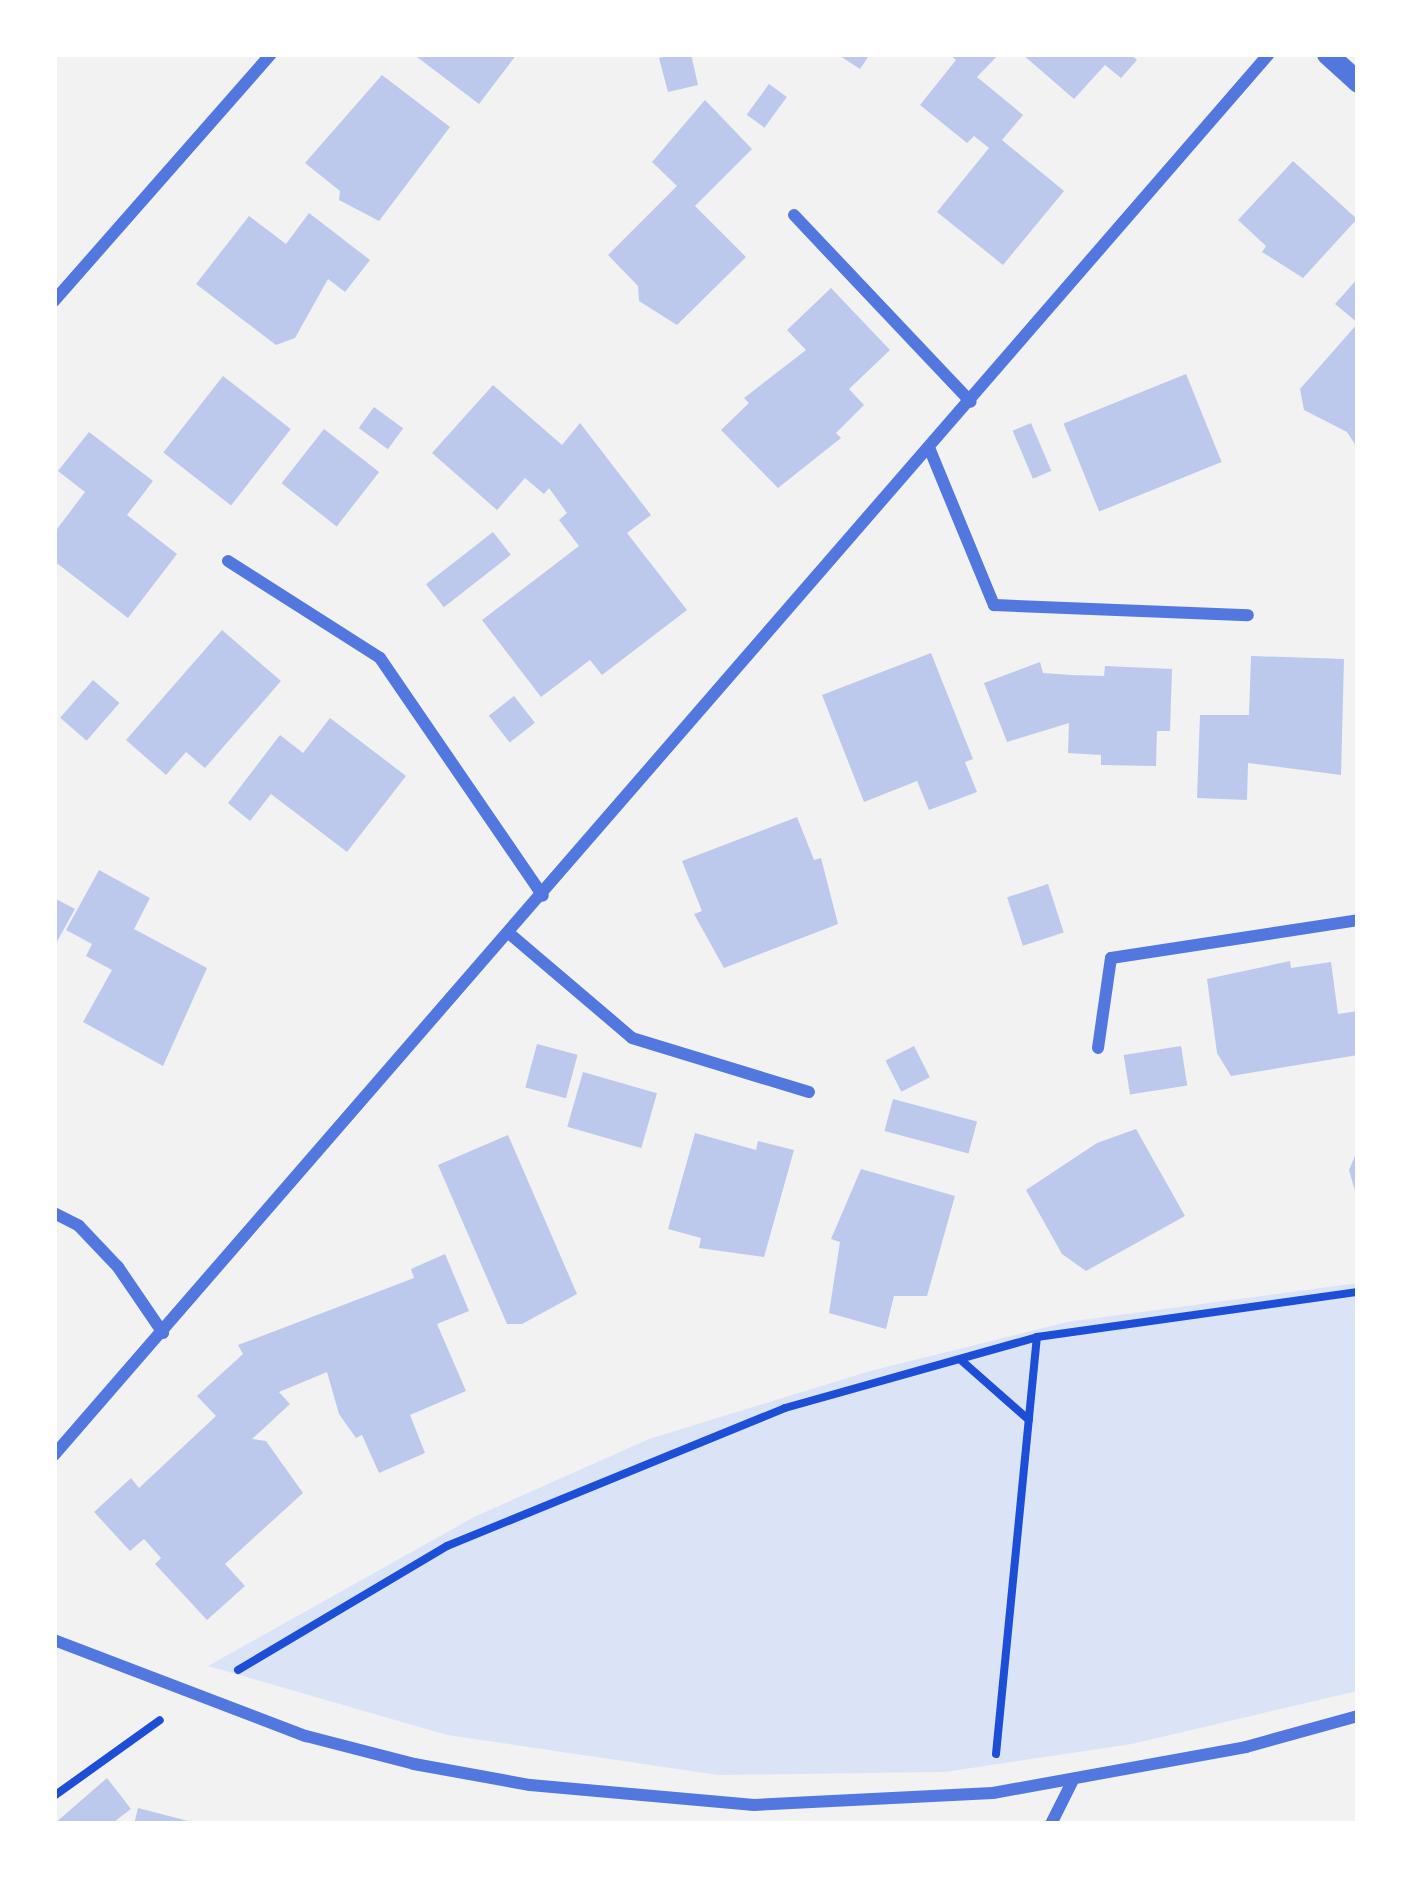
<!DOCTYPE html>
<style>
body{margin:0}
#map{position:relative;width:1412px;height:1878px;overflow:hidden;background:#f2f2f2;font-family:Manrope,sans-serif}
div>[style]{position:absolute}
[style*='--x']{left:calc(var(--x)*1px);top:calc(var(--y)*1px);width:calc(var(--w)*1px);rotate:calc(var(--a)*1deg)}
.green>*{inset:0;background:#dbe4f7}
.building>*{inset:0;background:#bdc9ec;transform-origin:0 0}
.path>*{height:8px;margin:-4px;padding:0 4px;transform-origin:4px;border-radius:4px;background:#1d4ed8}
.minor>*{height:12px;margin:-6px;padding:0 6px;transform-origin:6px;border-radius:6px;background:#5277de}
.tertiary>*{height:21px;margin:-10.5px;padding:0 10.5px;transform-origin:10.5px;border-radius:10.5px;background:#5277de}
span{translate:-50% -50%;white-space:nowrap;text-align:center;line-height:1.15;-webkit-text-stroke:9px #fff;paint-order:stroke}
.frame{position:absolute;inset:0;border:57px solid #fff;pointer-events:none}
</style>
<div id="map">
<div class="green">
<i style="clip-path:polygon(1358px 1283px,1357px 1691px,1132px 1744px,945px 1772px,718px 1775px,447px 1735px,208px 1666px,474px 1517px,649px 1439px,870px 1371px,1067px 1322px)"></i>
</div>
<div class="building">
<i style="clip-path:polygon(413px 54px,517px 54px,479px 104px)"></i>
<i style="clip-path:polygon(675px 54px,691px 54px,698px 85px,668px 92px,659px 58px)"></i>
<i style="clip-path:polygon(837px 54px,870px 54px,860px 69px)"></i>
<i style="clip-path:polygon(949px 54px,999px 54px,977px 77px,1023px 115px,1002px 140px,1064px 191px,1003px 265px,937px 212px,989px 148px,974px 136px,967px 143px,920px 105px,956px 60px)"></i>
<i style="clip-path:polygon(1022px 54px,1130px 54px,1137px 60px,1121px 78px,1105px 65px,1074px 99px)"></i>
<i style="clip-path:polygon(382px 75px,450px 127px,379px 221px,339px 200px,340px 191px,305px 163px)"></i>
<i style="left:769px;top:84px;width:22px;height:38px;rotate:36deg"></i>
<i style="clip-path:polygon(705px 100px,752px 149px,695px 206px,746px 257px,677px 325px,639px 301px,638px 286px,608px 255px,677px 186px,652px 162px)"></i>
<i style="clip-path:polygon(1293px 161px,1357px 219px,1303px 278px,1262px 252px,1266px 246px,1238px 220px)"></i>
<i style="clip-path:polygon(309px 213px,370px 260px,345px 292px,328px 279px,295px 338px,276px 345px,196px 284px,249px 216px,286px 244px)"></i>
<i style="clip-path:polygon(1358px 278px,1358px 449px,1347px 432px,1304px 410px,1300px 389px,1358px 323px,1335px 304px)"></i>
<i style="clip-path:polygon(831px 288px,890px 350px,849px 389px,864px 405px,836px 433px,841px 438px,778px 488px,721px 430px,749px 403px,744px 398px,806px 350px,787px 330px)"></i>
<i style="left:1186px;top:374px;width:95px;height:132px;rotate:68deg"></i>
<i style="left:223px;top:376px;width:86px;height:97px;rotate:38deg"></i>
<i style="clip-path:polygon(493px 385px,562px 445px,580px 423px,651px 515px,627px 533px,687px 610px,602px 675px,590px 660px,541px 697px,482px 620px,579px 546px,559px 520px,567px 513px,549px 488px,544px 494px,525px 478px,497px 510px,432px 453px)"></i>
<i style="left:374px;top:407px;width:36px;height:26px;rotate:36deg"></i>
<i style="left:1031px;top:423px;width:52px;height:20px;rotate:67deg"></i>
<i style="left:324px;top:429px;width:70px;height:69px;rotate:38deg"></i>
<i style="clip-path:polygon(89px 432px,153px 481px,127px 515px,177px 554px,128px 618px,54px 561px,54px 533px,85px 492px,58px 471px)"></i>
<i style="left:493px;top:532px;width:29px;height:85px;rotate:52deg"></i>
<i style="clip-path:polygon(222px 630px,281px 681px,205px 768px,186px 752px,166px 775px,126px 740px)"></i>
<i style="clip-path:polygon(931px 653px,973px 759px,965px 762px,977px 792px,929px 810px,917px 781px,864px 802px,822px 695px)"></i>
<i style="clip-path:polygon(1251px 656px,1344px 659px,1341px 775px,1248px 763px,1247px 800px,1197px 798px,1200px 715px,1249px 715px)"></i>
<i style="clip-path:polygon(1040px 662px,1043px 673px,1071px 675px,1104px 676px,1105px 666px,1172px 669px,1170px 731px,1157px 731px,1156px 766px,1101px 765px,1101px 755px,1068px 753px,1069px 723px,1007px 742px,984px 683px)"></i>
<i style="left:93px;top:680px;width:35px;height:50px;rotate:41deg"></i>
<i style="left:514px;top:696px;width:34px;height:32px;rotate:52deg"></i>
<i style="clip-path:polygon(330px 718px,406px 776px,347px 852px,271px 794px,250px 821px,228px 803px,280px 735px,303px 753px)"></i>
<i style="clip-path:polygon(797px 817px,814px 860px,821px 858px,838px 924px,724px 968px,694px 914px,702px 911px,682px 861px)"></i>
<i style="clip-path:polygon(99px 870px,150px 898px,134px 929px,207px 968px,163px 1066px,83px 1022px,112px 970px,86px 956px,92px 944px,66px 930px)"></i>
<i style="left:1048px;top:884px;width:51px;height:43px;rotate:72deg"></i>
<i style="clip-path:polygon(54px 898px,75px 909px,54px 947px)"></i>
<i style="clip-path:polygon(1290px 961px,1291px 968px,1331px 962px,1338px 1014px,1358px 1011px,1358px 1055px,1231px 1076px,1217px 1053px,1207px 979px)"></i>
<i style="left:537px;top:1044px;width:42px;height:45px;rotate:15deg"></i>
<i style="left:914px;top:1046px;width:35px;height:32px;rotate:63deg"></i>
<i style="left:1181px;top:1046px;width:40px;height:58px;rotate:81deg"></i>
<i style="left:583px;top:1072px;width:77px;height:57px;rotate:16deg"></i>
<i style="left:893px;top:1099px;width:87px;height:33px;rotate:15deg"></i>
<i style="clip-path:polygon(1136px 1129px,1185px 1216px,1086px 1271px,1062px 1254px,1026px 1190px,1097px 1143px)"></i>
<i style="clip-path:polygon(695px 1133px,756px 1150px,758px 1141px,794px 1150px,764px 1257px,699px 1248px,701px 1238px,668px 1229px)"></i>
<i style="clip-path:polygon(508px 1135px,577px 1294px,522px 1324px,507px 1324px,438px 1165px)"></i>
<i style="clip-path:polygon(1358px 1149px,1358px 1201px,1349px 1170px)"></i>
<i style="clip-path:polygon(861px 1169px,955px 1196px,927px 1296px,894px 1296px,886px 1329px,829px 1313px,840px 1242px,831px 1239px)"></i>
<i style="clip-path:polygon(445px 1254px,469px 1311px,437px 1324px,466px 1391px,410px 1415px,425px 1453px,379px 1473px,362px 1435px,356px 1438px,339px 1414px,327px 1372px,279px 1392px,290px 1404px,252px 1439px,266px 1441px,303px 1493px,225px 1564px,245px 1586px,207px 1620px,155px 1564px,161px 1558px,144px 1539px,130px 1551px,94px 1512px,131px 1478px,139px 1488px,216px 1416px,197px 1396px,243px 1354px,238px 1345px,414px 1278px,411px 1269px)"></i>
<i style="clip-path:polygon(107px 1778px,131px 1809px,111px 1824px,54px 1824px)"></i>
<i style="clip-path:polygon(138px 1808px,192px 1822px,192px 1824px,134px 1824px)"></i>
</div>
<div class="path">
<i style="--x:962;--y:1361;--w:89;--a:41.4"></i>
<i style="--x:238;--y:1670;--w:243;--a:-30.7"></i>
<i style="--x:447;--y:1546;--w:365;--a:-22.2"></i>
<i style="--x:785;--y:1408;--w:262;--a:-15.7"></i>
<i style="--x:1037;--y:1337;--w:324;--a:-8"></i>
<i style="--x:996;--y:1754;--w:419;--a:-84.4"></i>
<i style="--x:54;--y:1796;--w:130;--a:-35.6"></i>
</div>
<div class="minor">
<i style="--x:794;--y:215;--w:257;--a:46.6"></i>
<i style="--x:54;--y:301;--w:329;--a:-48.7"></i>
<i style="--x:930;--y:450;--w:168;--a:67.6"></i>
<i style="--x:994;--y:605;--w:254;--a:2.3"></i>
<i style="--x:228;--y:561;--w:180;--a:32.5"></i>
<i style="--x:380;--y:658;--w:288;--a:55.6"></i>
<i style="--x:510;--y:934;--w:160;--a:40.4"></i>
<i style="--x:632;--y:1038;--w:185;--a:17"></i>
<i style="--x:1098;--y:1048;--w:91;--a:-81.8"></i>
<i style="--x:1111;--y:958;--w:250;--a:-8.7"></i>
<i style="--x:54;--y:1213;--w:28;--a:27"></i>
<i style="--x:79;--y:1226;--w:57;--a:46.4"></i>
<i style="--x:118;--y:1267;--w:80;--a:55.7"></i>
<i style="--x:54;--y:1455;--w:1854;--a:-49.07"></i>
<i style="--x:54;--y:1640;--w:270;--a:20.9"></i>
<i style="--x:306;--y:1736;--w:112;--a:14.5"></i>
<i style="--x:414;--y:1764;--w:118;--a:10.3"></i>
<i style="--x:530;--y:1785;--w:225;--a:5.1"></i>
<i style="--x:754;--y:1805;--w:239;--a:-2.9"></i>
<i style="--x:993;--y:1793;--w:257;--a:-10.3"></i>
<i style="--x:1246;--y:1747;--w:116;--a:-15.5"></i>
<i style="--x:1051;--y:1824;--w:49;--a:-63.4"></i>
</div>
<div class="tertiary">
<i style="--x:1327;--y:54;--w:42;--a:42.1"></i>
</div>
<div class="frame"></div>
</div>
